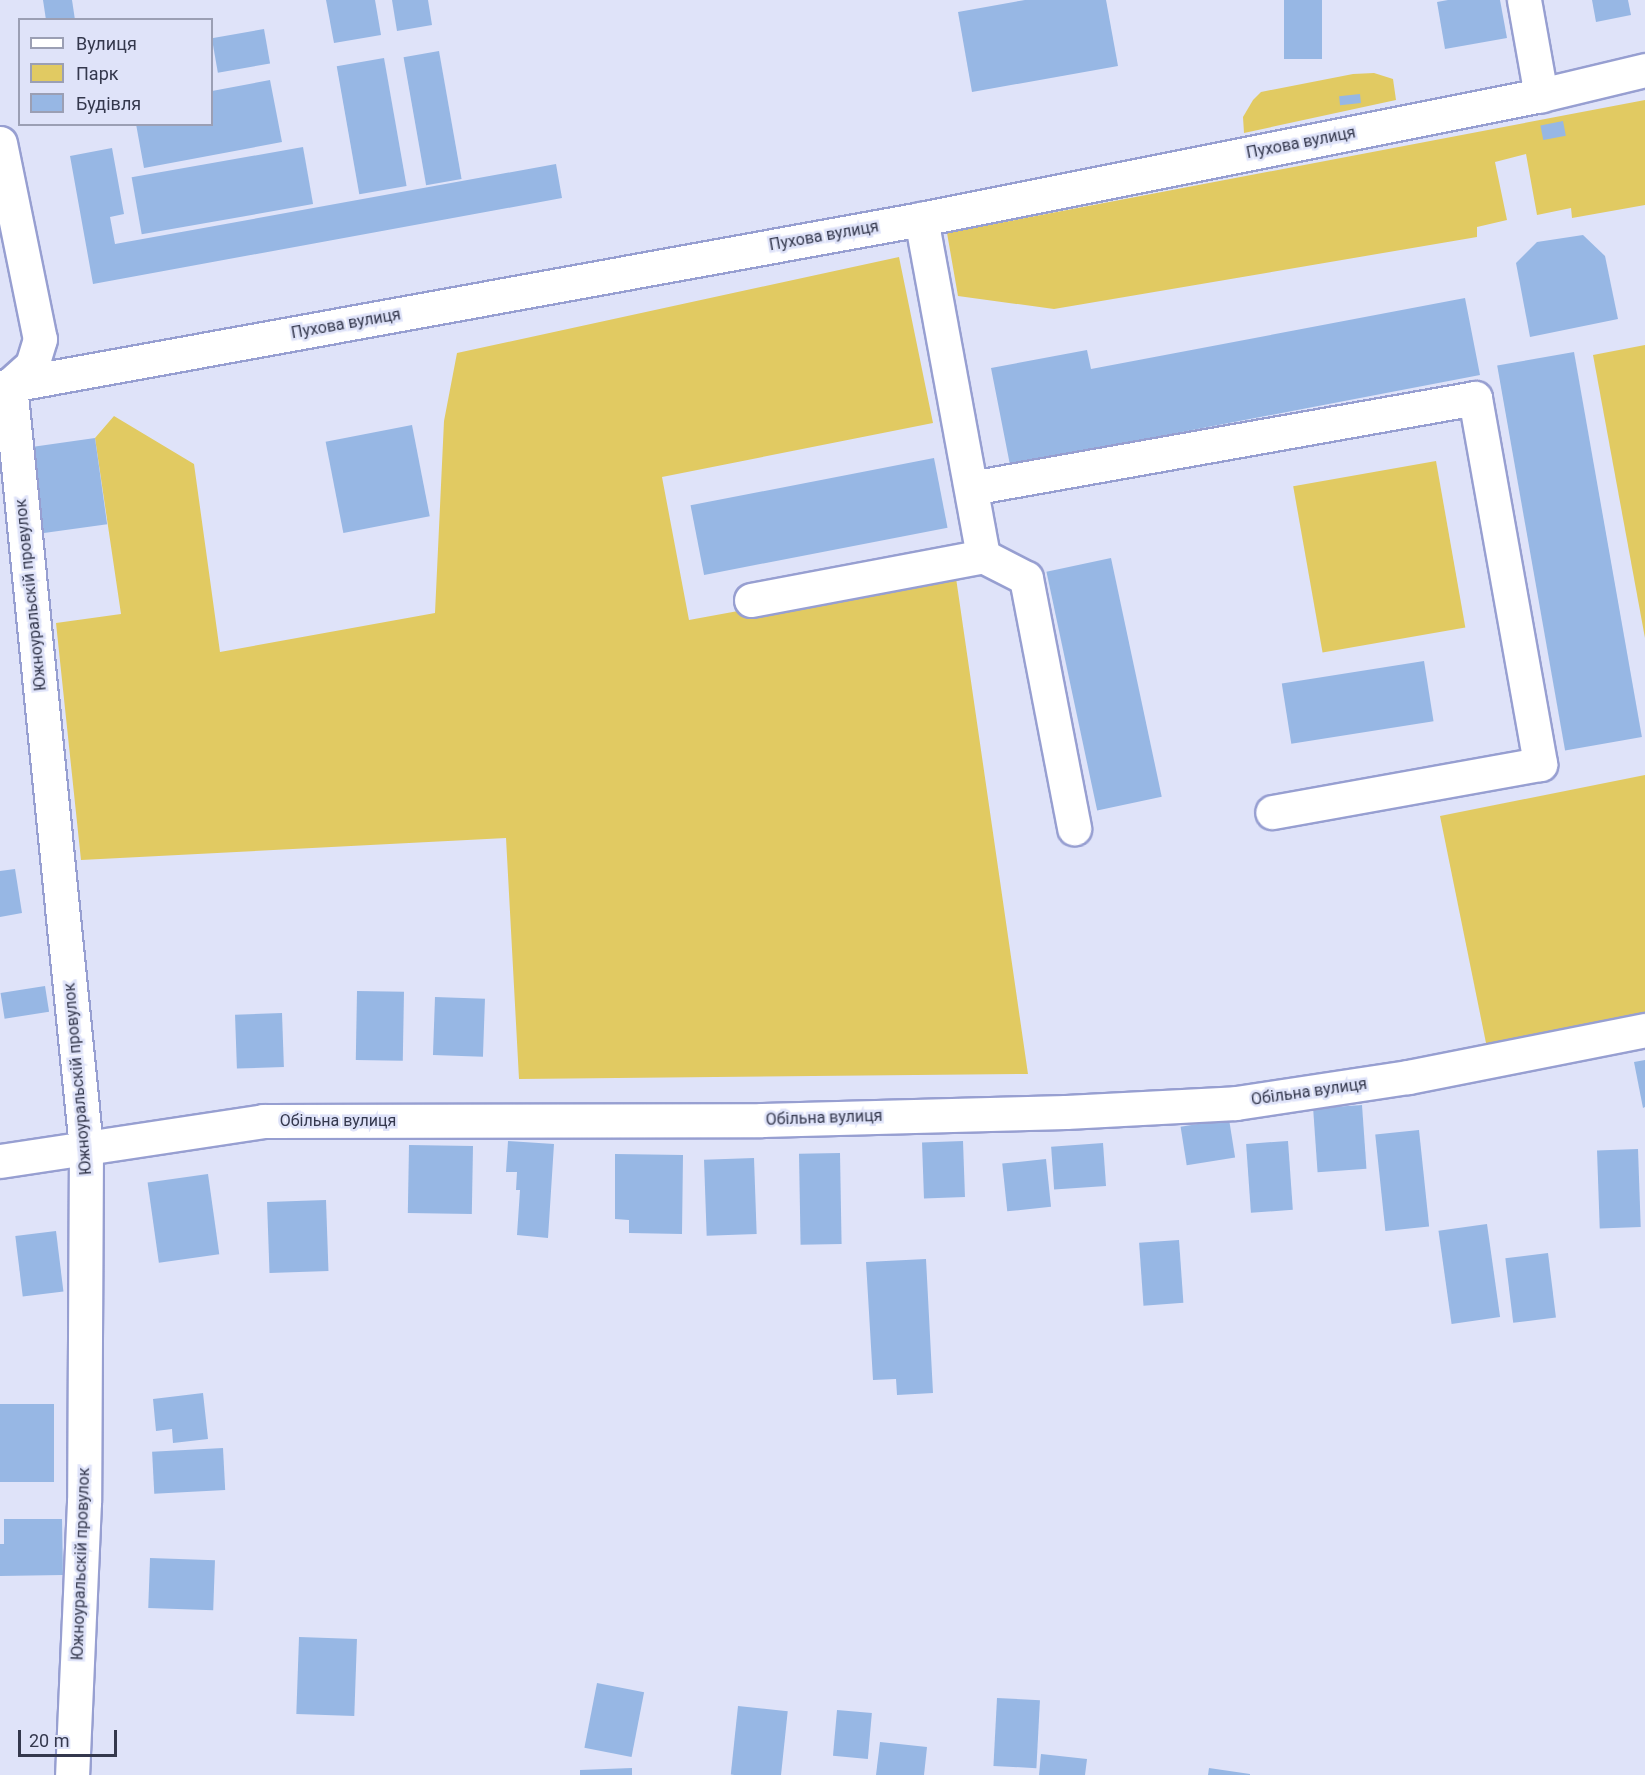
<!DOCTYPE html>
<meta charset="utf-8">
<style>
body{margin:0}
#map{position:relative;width:1645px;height:1775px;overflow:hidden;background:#dfe3f9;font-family:Roboto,sans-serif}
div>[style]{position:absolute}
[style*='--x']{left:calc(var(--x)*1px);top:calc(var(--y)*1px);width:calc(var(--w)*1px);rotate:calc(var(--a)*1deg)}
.green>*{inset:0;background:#e1ca62;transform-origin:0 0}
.building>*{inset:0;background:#97b7e4;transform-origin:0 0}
.roads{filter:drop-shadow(2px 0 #979fd1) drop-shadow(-2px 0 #979fd1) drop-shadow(0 2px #979fd1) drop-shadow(0 -2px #979fd1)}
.minor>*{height:33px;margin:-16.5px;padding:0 16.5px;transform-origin:16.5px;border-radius:16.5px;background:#fff}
.major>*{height:33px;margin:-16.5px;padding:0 16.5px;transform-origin:16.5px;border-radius:16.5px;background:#fff}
span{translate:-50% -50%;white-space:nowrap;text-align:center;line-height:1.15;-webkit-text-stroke:5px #dfe3f9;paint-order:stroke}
.street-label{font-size:16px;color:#34384d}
.legend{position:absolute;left:18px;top:18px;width:195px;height:108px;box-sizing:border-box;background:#dfe3f9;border:2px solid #9b9fb4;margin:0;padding:8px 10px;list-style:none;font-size:18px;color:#34384d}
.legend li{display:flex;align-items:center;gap:12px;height:30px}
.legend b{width:30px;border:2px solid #9b9fb4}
.scale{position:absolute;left:18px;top:1730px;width:99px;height:27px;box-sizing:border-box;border:3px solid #34384d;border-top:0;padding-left:8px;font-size:18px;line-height:21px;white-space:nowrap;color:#34384d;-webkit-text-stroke:4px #dfe3f9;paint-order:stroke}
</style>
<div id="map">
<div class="green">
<i style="clip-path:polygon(1374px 73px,1393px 79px,1396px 100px,1244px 133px,1243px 117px,1253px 100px,1261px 92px,1353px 74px)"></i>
<i style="clip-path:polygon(1645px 100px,1645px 205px,1572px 218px,1571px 208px,1537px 215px,1526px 154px,1495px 162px,1507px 220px,1477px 227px,1477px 237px,1054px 309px,958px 296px,947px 233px)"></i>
<i style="clip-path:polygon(899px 257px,933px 423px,662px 477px,689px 620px,955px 571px,1028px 1074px,519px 1079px,506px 838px,81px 860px,56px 623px,121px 614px,95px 438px,114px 416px,194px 464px,220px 652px,435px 613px,444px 421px,457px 353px)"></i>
<i style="clip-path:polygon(1645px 345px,1645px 638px,1593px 355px)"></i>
<i style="left:1436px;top:461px;width:169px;height:145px;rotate:80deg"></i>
<i style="clip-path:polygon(1645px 775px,1645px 1021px,1487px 1048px,1440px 816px)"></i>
</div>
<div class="building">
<i style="clip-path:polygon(43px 0,72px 0,75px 20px,46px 20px)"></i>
<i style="clip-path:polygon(326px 0,375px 0,381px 35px,334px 43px)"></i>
<i style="clip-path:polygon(392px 0,428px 0,432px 25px,397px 31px)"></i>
<i style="clip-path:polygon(1025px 0,1106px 0,1118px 66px,972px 92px,958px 12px)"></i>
<i style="left:1284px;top:0;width:38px;height:59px"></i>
<i style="clip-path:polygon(1448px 0,1500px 0,1507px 38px,1445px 49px,1437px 2px)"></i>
<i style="clip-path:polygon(1592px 0,1628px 0,1631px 15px,1596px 22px)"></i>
<i style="left:264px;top:29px;width:35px;height:53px;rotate:80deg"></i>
<i style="left:439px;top:51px;width:130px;height:36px;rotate:80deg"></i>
<i style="left:384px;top:58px;width:130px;height:48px;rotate:80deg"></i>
<i style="clip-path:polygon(270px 80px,282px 142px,144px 168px,136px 124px,212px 124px,212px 91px)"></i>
<i style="left:1360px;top:94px;width:9px;height:21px;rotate:84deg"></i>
<i style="left:1563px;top:121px;width:15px;height:23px;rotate:79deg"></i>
<i style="left:303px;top:147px;width:58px;height:174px;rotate:80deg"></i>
<i style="clip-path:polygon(112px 148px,124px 214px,110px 217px,115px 244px,556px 164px,562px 198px,93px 284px,70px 156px)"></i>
<i style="clip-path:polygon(1583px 235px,1605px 256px,1618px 319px,1530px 337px,1516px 263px,1537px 242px)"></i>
<i style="clip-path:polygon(1465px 298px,1480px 375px,1010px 465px,991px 368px,1087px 350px,1091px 369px)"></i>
<i style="left:1574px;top:352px;width:391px;height:78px;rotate:80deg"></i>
<i style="left:412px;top:425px;width:93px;height:88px;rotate:79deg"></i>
<i style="left:95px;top:438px;width:87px;height:71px;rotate:82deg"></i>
<i style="left:934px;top:458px;width:71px;height:248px;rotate:79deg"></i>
<i style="left:1111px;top:558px;width:244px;height:66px;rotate:78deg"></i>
<i style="left:1424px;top:661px;width:61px;height:144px;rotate:81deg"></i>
<i style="clip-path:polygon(15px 869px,22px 913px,0 917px,0 871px)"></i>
<i style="left:45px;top:986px;width:26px;height:45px;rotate:81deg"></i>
<i style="left:357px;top:991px;width:47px;height:69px;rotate:1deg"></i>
<i style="left:435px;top:997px;width:50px;height:58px;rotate:2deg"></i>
<i style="left:282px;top:1013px;width:54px;height:47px;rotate:88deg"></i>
<i style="clip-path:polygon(1645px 1060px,1645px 1107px,1643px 1108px,1634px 1062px)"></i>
<i style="left:1362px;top:1105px;width:64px;height:49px;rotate:86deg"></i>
<i style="left:1229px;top:1119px;width:39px;height:49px;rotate:81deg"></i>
<i style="left:1419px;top:1130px;width:97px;height:44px;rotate:84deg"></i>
<i style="clip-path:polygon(508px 1141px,554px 1144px,548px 1238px,517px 1235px,520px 1190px,516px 1190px,517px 1172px,506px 1172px)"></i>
<i style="left:963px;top:1141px;width:56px;height:41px;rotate:88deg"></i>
<i style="left:1288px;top:1141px;width:69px;height:42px;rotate:86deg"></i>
<i style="left:1103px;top:1143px;width:43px;height:52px;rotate:86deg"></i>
<i style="left:409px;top:1145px;width:64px;height:68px;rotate:1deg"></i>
<i style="left:1638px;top:1149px;width:78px;height:41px;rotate:88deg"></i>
<i style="left:840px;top:1153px;width:91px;height:41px;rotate:89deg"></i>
<i style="clip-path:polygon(615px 1154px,683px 1155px,682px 1234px,629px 1233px,629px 1220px,615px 1219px)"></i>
<i style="left:754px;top:1158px;width:76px;height:50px;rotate:88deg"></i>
<i style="left:1046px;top:1159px;width:48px;height:44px;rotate:84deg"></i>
<i style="left:208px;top:1174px;width:81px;height:61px;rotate:82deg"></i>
<i style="left:326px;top:1200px;width:71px;height:59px;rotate:88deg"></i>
<i style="left:1487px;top:1224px;width:94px;height:49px;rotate:82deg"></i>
<i style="left:56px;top:1231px;width:61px;height:41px;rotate:83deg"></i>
<i style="left:1179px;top:1240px;width:63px;height:40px;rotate:86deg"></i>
<i style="left:1548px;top:1253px;width:65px;height:43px;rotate:83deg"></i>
<i style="clip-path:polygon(926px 1259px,933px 1393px,897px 1395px,896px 1379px,873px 1380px,866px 1262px)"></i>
<i style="clip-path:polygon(203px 1393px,208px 1439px,173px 1443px,172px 1429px,156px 1431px,153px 1399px)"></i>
<i style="left:0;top:1404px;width:54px;height:78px"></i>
<i style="left:223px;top:1448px;width:42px;height:71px;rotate:87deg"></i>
<i style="clip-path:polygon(4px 1519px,62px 1519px,63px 1575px,0 1576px,0 1544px,4px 1544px)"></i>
<i style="left:150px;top:1558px;width:65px;height:50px;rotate:2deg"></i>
<i style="left:299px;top:1637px;width:58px;height:77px;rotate:2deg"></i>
<i style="left:597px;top:1683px;width:48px;height:66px;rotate:11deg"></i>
<i style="left:997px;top:1698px;width:43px;height:68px;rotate:3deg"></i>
<i style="left:738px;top:1706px;width:50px;height:69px;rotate:6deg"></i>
<i style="left:837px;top:1710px;width:35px;height:46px;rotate:5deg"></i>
<i style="clip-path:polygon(880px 1742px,927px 1747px,924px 1775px,876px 1775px)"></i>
<i style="clip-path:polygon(1041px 1754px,1087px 1759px,1085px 1775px,1039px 1775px)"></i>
<i style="clip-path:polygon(632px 1768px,632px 1775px,580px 1775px,580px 1770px)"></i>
<i style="clip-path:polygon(1209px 1768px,1250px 1774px,1250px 1775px,1208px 1775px)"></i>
</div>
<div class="roads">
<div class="minor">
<i style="--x:1524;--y:0;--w:97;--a:79.9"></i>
<i style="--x:0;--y:143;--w:200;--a:78.5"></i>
<i style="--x:40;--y:339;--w:27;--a:107"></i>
<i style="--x:32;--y:365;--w:30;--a:138"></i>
<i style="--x:10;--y:385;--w:767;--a:84.31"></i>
<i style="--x:86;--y:1148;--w:354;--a:90.3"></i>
<i style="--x:84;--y:1502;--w:273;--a:92.5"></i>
<i style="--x:971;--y:488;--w:512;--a:-10.12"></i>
<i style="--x:1475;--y:398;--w:372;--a:79.9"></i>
<i style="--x:1540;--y:764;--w:272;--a:169.8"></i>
<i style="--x:983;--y:556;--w:48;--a:27.1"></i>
<i style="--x:1026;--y:578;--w:255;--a:79.1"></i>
<i style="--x:751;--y:600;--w:236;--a:-10.7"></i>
<i style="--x:983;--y:556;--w:343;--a:-100.4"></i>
<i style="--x:0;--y:1161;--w:266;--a:-8.6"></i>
<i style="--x:263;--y:1121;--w:499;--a:-0.1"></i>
<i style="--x:762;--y:1120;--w:304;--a:-1.5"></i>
<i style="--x:1066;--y:1112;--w:170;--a:-3"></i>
<i style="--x:1236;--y:1103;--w:174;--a:-8.6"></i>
<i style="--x:1408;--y:1077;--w:242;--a:-11.2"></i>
</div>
<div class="major">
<i style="--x:0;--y:387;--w:936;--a:-10.34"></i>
<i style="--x:921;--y:219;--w:632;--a:-11.31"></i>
<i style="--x:1541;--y:95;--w:107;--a:-13.5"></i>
</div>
</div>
<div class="street-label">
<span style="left:1301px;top:143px;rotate:-11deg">Пухова вулиця</span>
<span style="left:824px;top:236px;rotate:-10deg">Пухова вулиця</span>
<span style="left:346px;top:324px;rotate:-10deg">Пухова вулиця</span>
<span style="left:31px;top:595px;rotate:-96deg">Южноуральскій провулок</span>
<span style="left:78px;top:1079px;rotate:-95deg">Южноуральскій провулок</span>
<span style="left:1309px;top:1092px;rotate:-8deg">Обільна вулиця</span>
<span style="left:824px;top:1118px;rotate:-2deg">Обільна вулиця</span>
<span style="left:338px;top:1121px">Обільна вулиця</span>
<span style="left:81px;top:1564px;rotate:-88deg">Южноуральскій провулок</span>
</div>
<ul class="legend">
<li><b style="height:8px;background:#fff"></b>Вулиця</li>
<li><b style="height:16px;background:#e1ca62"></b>Парк</li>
<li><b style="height:16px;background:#97b7e4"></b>Будівля</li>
</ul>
<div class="scale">20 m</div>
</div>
